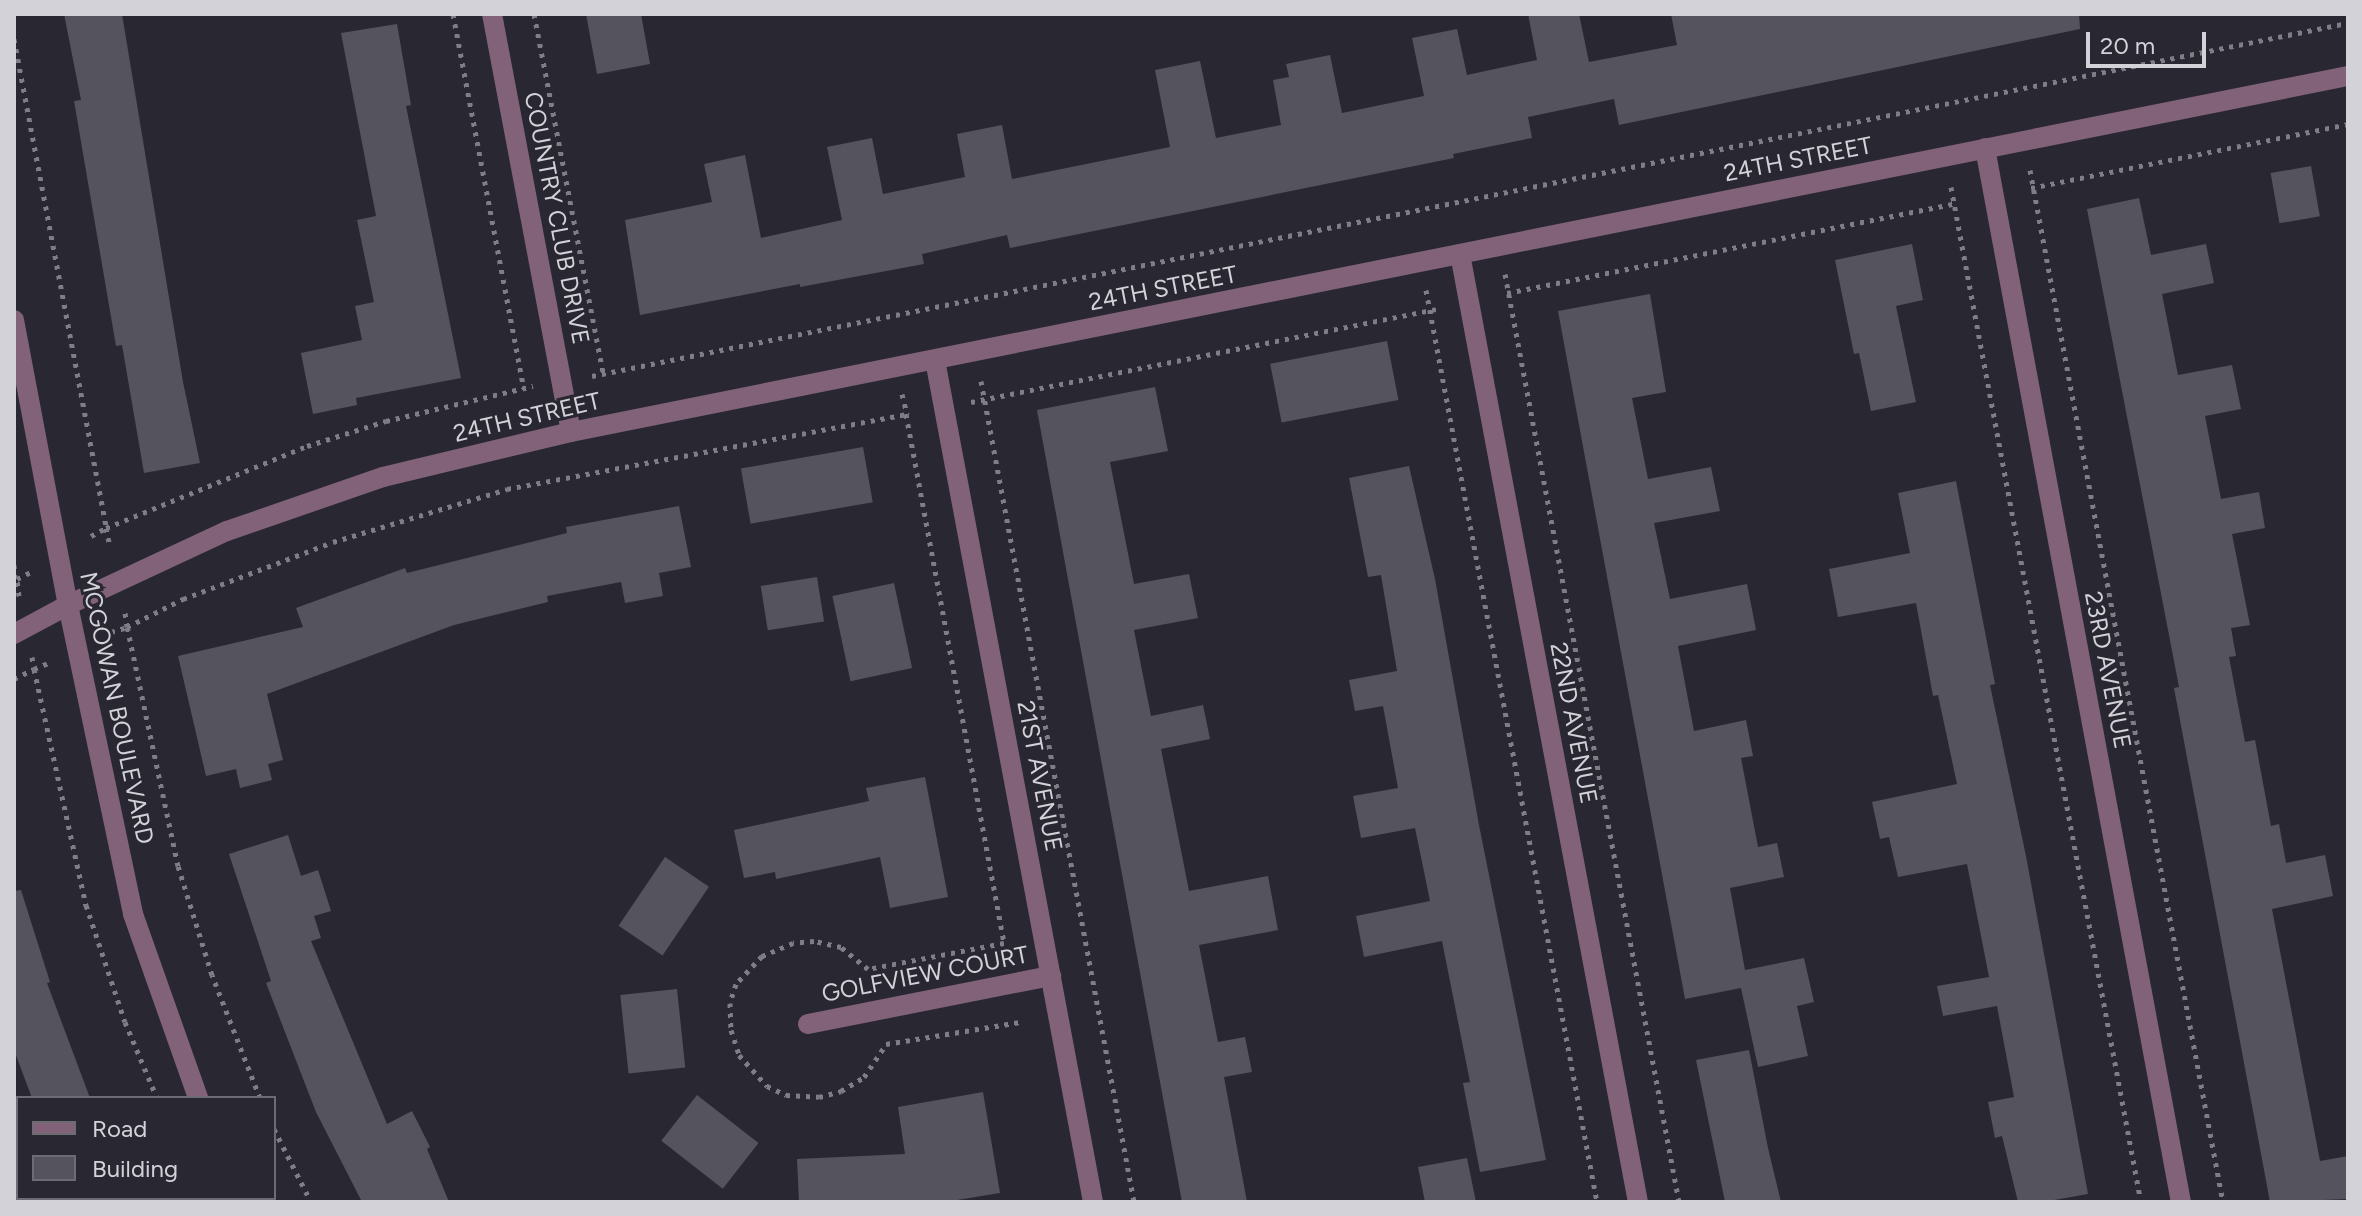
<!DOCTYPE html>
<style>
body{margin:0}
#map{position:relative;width:2362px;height:1216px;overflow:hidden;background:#292832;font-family:Figtree,sans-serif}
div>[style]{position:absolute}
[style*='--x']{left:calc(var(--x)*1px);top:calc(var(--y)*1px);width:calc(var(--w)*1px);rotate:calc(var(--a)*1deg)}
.building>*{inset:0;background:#54535e;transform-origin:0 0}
.path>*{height:5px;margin-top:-2.5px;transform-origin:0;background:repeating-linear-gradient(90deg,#7f7e86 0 4px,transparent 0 10px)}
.minor>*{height:20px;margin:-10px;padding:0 10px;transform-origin:10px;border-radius:10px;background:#816279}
span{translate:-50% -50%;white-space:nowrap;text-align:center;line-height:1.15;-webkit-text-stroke:6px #292832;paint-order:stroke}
.street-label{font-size:24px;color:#d3d2d9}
.frame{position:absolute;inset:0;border:16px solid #d3d2d9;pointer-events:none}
.legend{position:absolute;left:16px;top:1096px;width:260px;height:104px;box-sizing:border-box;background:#292832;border:2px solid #6d6c75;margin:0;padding:10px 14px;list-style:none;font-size:24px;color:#d3d2d9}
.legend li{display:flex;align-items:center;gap:16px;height:40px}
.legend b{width:40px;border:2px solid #6d6c75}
.scale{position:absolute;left:2086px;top:32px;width:120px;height:36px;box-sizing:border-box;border:4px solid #d3d2d9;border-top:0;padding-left:10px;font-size:24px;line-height:28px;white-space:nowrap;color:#d3d2d9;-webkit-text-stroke:6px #292832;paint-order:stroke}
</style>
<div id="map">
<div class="building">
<i style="clip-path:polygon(64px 14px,122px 14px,183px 382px,200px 463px,144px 473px,122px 345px,116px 346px,74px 101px,81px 100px)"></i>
<i style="clip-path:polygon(586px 14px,641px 14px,650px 64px,597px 74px)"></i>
<i style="clip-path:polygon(1528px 14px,1579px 14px,1589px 62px,1677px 45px,1671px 14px,2079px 14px,2080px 29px,1619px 125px,1614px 99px,1528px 117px,1532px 138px,1453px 154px,1454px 158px,1010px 248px,1007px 235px,922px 254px,924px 264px,800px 287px,800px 284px,640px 315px,625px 220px,712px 202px,704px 164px,745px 155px,761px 238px,842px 220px,827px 147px,872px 138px,883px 194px,965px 177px,957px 134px,1002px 125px,1012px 179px,1170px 147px,1155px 70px,1200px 61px,1216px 138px,1281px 125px,1273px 80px,1289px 77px,1286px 64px,1330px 55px,1342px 113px,1424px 96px,1412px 38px,1457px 29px,1467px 75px,1537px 60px)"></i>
<i style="clip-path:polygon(397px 24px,411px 105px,406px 106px,461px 378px,356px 398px,357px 405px,313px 414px,301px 353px,362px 340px,355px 306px,374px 302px,357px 220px,376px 216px,341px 33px)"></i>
<i style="left:2311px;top:166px;width:51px;height:41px;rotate:80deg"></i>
<i style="clip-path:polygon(2139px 198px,2151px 255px,2206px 244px,2214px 283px,2162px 294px,2178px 375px,2232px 365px,2241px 409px,2205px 416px,2221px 499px,2259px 492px,2265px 528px,2232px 534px,2250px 625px,2231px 628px,2236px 656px,2229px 657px,2245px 742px,2255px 740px,2271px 826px,2279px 824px,2286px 863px,2325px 855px,2333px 896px,2272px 909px,2320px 1161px,2348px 1156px,2348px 1199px,2270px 1202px,2174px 688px,2179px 687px,2087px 209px)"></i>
<i style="clip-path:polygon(1912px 244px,1923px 300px,1896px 306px,1916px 402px,1871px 411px,1859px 353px,1854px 354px,1835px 260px)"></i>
<i style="clip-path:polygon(1650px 294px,1666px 392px,1632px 398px,1648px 479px,1711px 467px,1720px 511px,1654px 523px,1670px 599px,1747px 584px,1756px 630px,1678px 646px,1694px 731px,1746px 720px,1753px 756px,1741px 758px,1758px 847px,1777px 843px,1784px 877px,1730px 888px,1745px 970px,1804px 958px,1814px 1002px,1797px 1006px,1808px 1056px,1758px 1067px,1741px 988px,1685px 999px,1558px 311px)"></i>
<i style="left:1387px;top:341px;width:60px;height:119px;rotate:79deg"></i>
<i style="clip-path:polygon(1155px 387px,1168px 451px,1110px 462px,1134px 584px,1189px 574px,1198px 618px,1134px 630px,1151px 716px,1203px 705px,1210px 739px,1161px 749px,1189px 891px,1268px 876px,1278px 930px,1199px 945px,1218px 1042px,1245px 1037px,1252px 1072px,1224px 1077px,1247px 1202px,1182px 1202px,1037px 410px)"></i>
<i style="left:863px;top:447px;width:56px;height:124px;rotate:80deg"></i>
<i style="clip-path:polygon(1409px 466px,1435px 579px,1479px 825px,1546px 1160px,1480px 1172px,1463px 1083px,1470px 1082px,1442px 941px,1364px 957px,1356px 916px,1430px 901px,1415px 828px,1361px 838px,1353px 796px,1398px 788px,1383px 706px,1355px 711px,1349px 680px,1397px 671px,1381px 575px,1368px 577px,1349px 478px)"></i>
<i style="clip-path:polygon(1956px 481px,1995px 684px,1990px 685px,2026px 856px,2088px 1194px,2043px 1202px,2018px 1202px,2002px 1136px,1995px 1138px,1988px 1102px,2014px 1097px,1997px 1006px,1943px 1016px,1937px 986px,1989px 977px,1967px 864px,1898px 877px,1889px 837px,1880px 839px,1872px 802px,1957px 784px,1938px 695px,1933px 696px,1916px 603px,1838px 617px,1829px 569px,1910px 553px,1898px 493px)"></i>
<i style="clip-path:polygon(679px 506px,691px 567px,659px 573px,663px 596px,625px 603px,621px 582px,547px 596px,548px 602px,454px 625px,267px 694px,283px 760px,268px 764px,272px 780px,240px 788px,236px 769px,206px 776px,178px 656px,303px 627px,296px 608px,405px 568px,407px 573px,567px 533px,566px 527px)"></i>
<i style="left:817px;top:577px;width:45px;height:57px;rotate:81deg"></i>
<i style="left:894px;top:583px;width:87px;height:63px;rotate:78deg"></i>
<i style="clip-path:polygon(925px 777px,948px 897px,890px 908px,880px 857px,776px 879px,775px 872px,744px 878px,734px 830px,869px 801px,866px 788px)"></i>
<i style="clip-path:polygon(288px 835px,301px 876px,318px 870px,331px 911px,314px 916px,321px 938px,311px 941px,387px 1124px,412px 1111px,430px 1147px,427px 1149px,449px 1202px,362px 1202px,316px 1112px,266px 983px,271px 981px,229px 854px)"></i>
<i style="left:665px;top:857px;width:53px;height:83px;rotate:34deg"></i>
<i style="clip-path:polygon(21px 890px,50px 982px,47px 983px,90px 1098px,32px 1098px,14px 1050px,14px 891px)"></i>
<i style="left:677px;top:989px;width:79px;height:57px;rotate:84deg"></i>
<i style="clip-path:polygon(1749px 1050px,1768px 1148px,1781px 1202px,1725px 1202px,1696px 1060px)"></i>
<i style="clip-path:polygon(983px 1092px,1000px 1193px,945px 1202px,799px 1202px,797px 1159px,905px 1154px,898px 1107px)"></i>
<i style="left:697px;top:1095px;width:78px;height:58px;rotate:38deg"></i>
<i style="clip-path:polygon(1467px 1158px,1476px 1202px,1425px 1202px,1418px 1167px)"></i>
</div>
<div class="path">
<i style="--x:453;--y:14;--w:381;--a:79.3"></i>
<i style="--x:534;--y:14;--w:366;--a:79.1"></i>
<i style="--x:14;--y:39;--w:498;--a:79.3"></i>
<i style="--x:106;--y:528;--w:217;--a:-22.2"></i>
<i style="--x:307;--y:446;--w:83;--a:-17.6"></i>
<i style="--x:386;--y:421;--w:151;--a:-13.4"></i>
<i style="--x:2030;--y:170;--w:1050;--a:79.41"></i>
<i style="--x:1951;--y:187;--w:1033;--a:79.4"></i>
<i style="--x:2031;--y:188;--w:323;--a:-11.4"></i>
<i style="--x:1505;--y:274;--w:944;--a:79.38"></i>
<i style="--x:1426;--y:290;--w:928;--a:79.38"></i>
<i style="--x:1507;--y:293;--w:458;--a:-11.3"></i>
<i style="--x:592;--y:376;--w:1791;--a:-11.37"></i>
<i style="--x:981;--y:381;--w:835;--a:79.44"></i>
<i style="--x:902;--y:394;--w:21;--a:76"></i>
<i style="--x:971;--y:402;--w:478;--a:-11.3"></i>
<i style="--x:91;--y:536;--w:17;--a:-28"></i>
<i style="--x:106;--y:528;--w:19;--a:78"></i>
<i style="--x:14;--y:565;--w:15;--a:86"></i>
<i style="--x:19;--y:596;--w:17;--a:-97"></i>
<i style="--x:17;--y:579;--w:16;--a:-27"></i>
<i style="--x:111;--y:632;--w:17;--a:-17"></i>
<i style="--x:127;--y:627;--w:15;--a:-98"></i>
<i style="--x:32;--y:657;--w:12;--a:81"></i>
<i style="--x:34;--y:669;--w:15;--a:-23"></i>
<i style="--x:14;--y:679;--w:22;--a:-27"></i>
<i style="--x:34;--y:669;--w:242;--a:77.6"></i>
<i style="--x:86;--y:905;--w:123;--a:71.6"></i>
<i style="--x:125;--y:1022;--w:82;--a:67.2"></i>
<i style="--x:260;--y:1098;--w:132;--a:-111.3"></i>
<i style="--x:212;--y:975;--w:114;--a:-107.3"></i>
<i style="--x:178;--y:866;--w:244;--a:-102"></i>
<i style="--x:127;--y:627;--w:63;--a:-26.6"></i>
<i style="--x:183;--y:599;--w:160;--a:-20.8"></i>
<i style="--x:333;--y:542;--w:182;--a:-16.9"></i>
<i style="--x:507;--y:489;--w:406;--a:-10.6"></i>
<i style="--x:906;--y:414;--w:538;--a:79.5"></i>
<i style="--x:1004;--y:943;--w:138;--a:169.2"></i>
<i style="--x:868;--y:969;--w:35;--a:-141"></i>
<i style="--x:841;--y:947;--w:28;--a:-167"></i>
<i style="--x:814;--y:941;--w:21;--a:175"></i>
<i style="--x:793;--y:943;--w:34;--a:157"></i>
<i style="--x:762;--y:956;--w:38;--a:133"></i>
<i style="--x:736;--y:984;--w:20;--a:108"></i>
<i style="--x:730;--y:1003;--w:27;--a:88"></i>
<i style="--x:731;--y:1030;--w:26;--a:72"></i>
<i style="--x:739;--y:1055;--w:42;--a:47.9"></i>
<i style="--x:767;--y:1086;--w:21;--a:25"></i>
<i style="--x:786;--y:1095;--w:33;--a:3"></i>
<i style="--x:819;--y:1097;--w:23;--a:-15"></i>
<i style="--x:841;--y:1091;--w:27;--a:-31"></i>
<i style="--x:864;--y:1077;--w:40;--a:-56"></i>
<i style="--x:886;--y:1044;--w:136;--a:-9.3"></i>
<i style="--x:274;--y:1129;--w:82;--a:63.1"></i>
<i style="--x:201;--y:1198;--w:4;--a:63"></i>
</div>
<div class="minor">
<i style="--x:492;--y:14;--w:425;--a:79.3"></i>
<i style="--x:1985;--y:148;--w:1072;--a:79.47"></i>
<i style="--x:1460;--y:254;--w:965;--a:79.37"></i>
<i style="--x:14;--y:320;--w:290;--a:79.3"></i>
<i style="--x:68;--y:605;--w:316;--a:78.1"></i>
<i style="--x:133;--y:914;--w:195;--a:70.5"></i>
<i style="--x:935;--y:360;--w:857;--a:79.37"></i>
<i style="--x:14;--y:634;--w:61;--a:-28.2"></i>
<i style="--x:68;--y:605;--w:175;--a:-25"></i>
<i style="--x:227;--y:531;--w:165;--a:-19.1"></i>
<i style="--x:383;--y:477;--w:193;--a:-13.5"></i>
<i style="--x:571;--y:432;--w:1812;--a:-11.33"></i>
<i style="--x:808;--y:1024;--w:248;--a:-11.2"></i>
<i style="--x:248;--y:1198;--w:4;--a:63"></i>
</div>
<div class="street-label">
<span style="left:1798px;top:159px;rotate:-11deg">24TH STREET</span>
<span style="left:557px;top:218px;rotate:79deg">COUNTRY CLUB DRIVE</span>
<span style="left:1163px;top:288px;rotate:-11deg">24TH STREET</span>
<span style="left:527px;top:417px;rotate:-13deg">24TH STREET</span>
<span style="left:2108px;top:670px;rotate:79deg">23RD AVENUE</span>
<span style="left:117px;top:708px;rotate:78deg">MCGOWAN BOULEVARD</span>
<span style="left:1574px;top:723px;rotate:79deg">22ND AVENUE</span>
<span style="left:1040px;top:776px;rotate:79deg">21ST AVENUE</span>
<span style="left:925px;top:974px;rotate:-11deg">GOLFVIEW COURT</span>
</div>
<div class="frame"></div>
<ul class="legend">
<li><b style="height:10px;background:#816279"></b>Road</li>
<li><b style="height:22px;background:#54535e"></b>Building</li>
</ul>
<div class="scale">20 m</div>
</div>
